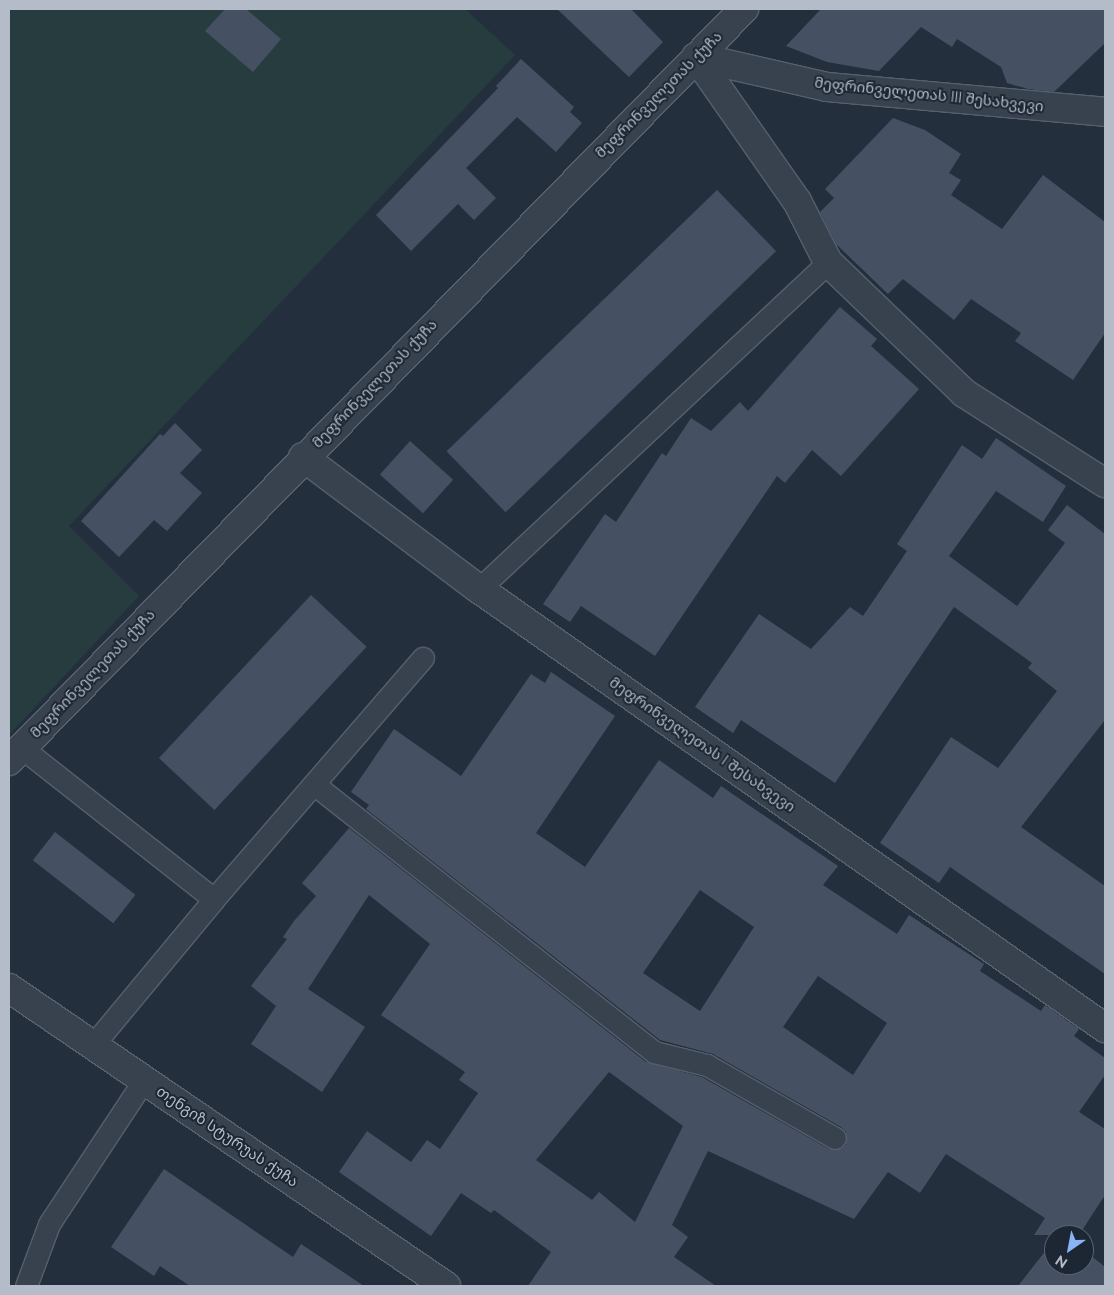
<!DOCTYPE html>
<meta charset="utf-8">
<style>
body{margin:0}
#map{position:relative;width:1114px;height:1295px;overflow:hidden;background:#242f3e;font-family:Raleway,"Noto Sans Georgian",sans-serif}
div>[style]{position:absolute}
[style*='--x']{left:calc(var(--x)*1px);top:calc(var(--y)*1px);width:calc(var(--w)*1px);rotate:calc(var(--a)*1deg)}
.green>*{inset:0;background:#263c3f}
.building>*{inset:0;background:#455162;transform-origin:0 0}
.roads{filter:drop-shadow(1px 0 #565f6c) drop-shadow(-1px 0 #565f6c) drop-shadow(0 1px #565f6c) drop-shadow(0 -1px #565f6c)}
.service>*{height:21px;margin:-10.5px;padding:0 10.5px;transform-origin:10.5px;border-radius:10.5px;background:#38414e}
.minor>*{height:28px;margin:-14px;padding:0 14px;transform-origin:14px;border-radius:14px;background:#38414e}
span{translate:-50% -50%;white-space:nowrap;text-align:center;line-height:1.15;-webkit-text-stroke:4px #1d2633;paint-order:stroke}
.street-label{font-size:15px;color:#b4bcc9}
.frame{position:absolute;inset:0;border:10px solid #b4bcc9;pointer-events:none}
.north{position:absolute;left:1044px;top:1225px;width:50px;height:50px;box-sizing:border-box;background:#1d2633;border:1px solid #59626f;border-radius:50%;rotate:213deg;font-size:14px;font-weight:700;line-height:20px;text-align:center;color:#b4bcc9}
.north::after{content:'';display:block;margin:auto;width:18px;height:22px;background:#8ab4f8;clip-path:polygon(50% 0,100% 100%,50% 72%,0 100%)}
</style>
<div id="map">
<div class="green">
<i style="clip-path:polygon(9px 9px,465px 9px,515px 55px,69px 526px,139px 596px,9px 735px)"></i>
</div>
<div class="building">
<i style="clip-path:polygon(225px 9px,246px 9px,281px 39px,253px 72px,205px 31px)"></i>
<i style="clip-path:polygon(557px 9px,631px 9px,663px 42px,629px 77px)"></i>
<i style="clip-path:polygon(821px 9px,1105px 9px,1105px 43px,1054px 92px,1028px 89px,1007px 83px,1001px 67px,957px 39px,952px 47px,921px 27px,879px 71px,827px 62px,786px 46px)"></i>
<i style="clip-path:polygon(521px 59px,574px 107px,570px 112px,582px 123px,556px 152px,517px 117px,466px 168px,496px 198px,474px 220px,458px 204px,411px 251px,376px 215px,498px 88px,496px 86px)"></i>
<i style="clip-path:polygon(893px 118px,925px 130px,961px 154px,949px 173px,961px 180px,951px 195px,1002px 229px,1043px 175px,1105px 222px,1105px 333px,1073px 380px,1015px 341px,1021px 333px,971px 299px,954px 320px,903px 279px,888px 294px,836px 244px,820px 212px,834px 198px,825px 189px)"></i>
<i style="left:717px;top:190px;width:85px;height:376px;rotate:46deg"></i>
<i style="clip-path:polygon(840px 307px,877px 339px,871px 346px,919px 389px,841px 476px,812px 450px,785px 483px,777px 476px,655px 656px,581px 606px,570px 622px,543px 604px,605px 514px,616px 522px,662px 453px,666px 456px,691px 418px,711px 431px,740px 402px,748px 411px)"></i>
<i style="clip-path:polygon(175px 423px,202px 450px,180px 473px,202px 493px,167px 531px,154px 520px,119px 557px,81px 521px,160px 434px,163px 436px)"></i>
<i style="clip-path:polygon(996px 438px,1066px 486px,1043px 522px,996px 491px,949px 556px,1017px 606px,1065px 543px,1048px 530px,1067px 505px,1105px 534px,1105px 720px,1021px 827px,1105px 886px,1105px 974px,950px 867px,939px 883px,880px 843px,951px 737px,998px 768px,1057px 691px,1028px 668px,1032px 663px,954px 607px,835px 783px,741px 720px,733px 733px,695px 707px,759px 614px,811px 649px,850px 607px,863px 616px,907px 551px,897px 544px,962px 445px,982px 459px)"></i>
<i style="left:410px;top:441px;width:58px;height:45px;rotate:42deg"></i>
<i style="left:311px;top:595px;width:76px;height:223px;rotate:43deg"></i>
<i style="clip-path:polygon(evenodd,551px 672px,615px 716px,536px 833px,585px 867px,659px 760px,713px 798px,721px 786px,838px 866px,823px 885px,897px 934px,909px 915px,984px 964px,980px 971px,1041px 1011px,1045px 1005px,1079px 1029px,1074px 1036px,1105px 1058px,1105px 1075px,1079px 1112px,1105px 1129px,1105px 1195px,1079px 1235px,1034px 1235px,1045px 1218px,946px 1154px,920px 1193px,888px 1172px,854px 1219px,708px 1151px,672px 1225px,688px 1237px,674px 1257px,716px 1286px,528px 1286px,551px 1252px,494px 1210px,491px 1213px,461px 1193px,431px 1236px,339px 1172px,367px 1131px,411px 1162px,427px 1140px,440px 1149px,478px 1093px,459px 1080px,465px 1072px,381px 1015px,430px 944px,369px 895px,308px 989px,365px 1027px,322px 1092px,251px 1044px,276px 1006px,251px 986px,287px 939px,283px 937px,294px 921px,316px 896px,302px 883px,349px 828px,646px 1062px,702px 1077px,829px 1149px,841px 1149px,846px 1144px,846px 1132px,841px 1127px,713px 1054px,660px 1040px,366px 809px,369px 805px,351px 792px,394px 729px,461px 776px,531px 674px,545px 683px,551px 672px,700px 890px,754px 927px,700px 1011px,643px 973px,700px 890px,551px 672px,818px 976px,887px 1023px,853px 1075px,783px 1027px,818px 976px,551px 672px,609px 1072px,683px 1126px,635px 1222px,599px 1192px,592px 1200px,536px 1160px,609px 1072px)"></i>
<i style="left:55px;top:832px;width:102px;height:36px;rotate:38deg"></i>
<i style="clip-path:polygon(164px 1169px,293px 1257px,301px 1244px,364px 1286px,190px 1286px,160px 1266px,154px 1276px,111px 1247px)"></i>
<i style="clip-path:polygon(1054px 1240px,1054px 1265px,1084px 1265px,1084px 1250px,1105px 1267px,1105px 1286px,1018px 1286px)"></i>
</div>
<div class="roads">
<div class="service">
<i style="--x:479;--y:589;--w:478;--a:-43.1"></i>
<i style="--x:22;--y:748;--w:244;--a:38.2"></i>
<i style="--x:315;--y:785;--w:432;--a:38.2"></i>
<i style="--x:654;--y:1052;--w:55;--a:13.8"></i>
<i style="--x:707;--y:1065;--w:147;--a:29.7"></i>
<i style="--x:93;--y:1045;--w:190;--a:-50.3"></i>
<i style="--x:214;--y:899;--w:319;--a:-49.1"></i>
<i style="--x:26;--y:1286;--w:66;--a:-69.6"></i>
<i style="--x:49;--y:1224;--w:173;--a:-56.6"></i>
</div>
<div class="minor">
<i style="--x:696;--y:57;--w:176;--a:55"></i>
<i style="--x:797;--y:201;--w:68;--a:63.1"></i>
<i style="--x:828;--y:262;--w:189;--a:43.9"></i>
<i style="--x:964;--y:393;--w:167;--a:32.6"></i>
<i style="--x:696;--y:57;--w:134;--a:12.9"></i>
<i style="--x:827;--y:87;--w:279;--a:5.1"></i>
<i style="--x:303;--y:457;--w:220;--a:36.9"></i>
<i style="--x:479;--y:589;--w:765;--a:35.04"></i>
<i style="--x:9;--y:761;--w:1052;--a:-45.66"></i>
<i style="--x:9;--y:988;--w:529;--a:34.29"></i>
</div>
</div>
<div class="street-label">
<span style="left:659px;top:95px;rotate:-45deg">მეფრინველეთას ქუჩა</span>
<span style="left:929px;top:95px;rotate:6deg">მეფრინველეთას III შესახვევი</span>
<span style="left:375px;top:384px;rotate:-46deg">მეფრინველეთას ქუჩა</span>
<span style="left:93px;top:674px;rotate:-46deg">მეფრინველეთას ქუჩა</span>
<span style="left:702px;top:745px;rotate:35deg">მეფრინველეთას I შესახვევი</span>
<span style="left:227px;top:1137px;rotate:34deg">თენგიზ სტურუას ქუჩა</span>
</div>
<div class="frame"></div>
<div class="north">N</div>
</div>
